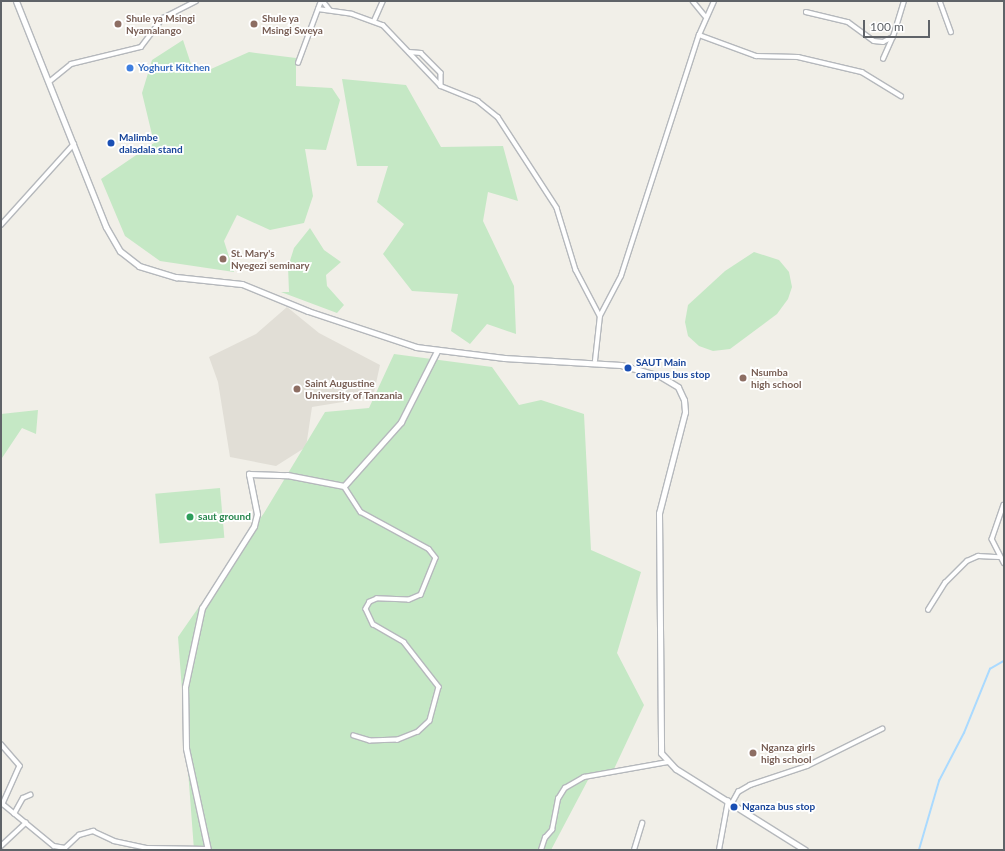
<!DOCTYPE html>
<style>
body{margin:0}
#map{position:relative;width:1005px;height:851px;overflow:hidden;background:#f1efe8;font-family:Lato,sans-serif}
div>[style]{position:absolute}
[style*='--x']{left:calc(var(--x)*1px);top:calc(var(--y)*1px);width:calc(var(--w)*1px);rotate:calc(var(--a)*1deg)}
.education>*{inset:0;background:#e1ded6}
.green>*{inset:0;background:#c5e8c5;transform-origin:0 0}
.stream>*{height:1.5px;margin:-0.75px;padding:0 0.75px;transform-origin:0.75px;border-radius:0.75px;background:#aadaff}
.roads{filter:drop-shadow(1px 0 #b5b8bc) drop-shadow(-1px 0 #b5b8bc) drop-shadow(0 1px #b5b8bc) drop-shadow(0 -1px #b5b8bc)}
.street>*{height:3.5px;margin:-1.75px;padding:0 1.75px;transform-origin:1.75px;border-radius:1.75px;background:#fff}
.secondary>*{height:5px;margin:-2.5px;padding:0 2.5px;transform-origin:2.5px;border-radius:2.5px;background:#fff}
.dots>*{width:11px;height:11px;translate:-50% -50%;box-sizing:border-box;border:2px solid #fff;border-radius:50%}
span{translate:-50% -50%;white-space:nowrap;text-align:center;line-height:1.15;-webkit-text-stroke:3.5px #fff;paint-order:stroke}
.education-label{font-size:10px;color:#785e54;font-weight:700}
.left{translate:0 -50%;text-align:left}
.shop-label{font-size:10px;color:#366cbe;font-weight:700}
.transit-label{font-size:10px;color:#164399;font-weight:700}
.leisure-label{font-size:10px;color:#27864d;font-weight:700}
.frame{position:absolute;inset:0;border:2px solid #5f6368;pointer-events:none}
.scale{position:absolute;left:863px;top:20px;width:67px;height:18px;box-sizing:border-box;border:2px solid #5f6368;border-top:0;padding-left:5px;font-size:12px;line-height:14px;white-space:nowrap;color:#5f6368;-webkit-text-stroke:3px #fff;paint-order:stroke}
</style>
<div id="map">
<div class="education">
<i style="clip-path:polygon(287px 307px,319px 333px,380px 365px,373px 397px,312px 407px,306px 447px,276px 466px,230px 457px,218px 382px,209px 357px,256px 334px)"></i>
</div>
<div class="green">
<i style="clip-path:polygon(183px 40px,194px 73px,211px 69px,249px 52px,296px 58px,296px 86px,332px 88px,340px 100px,326px 150px,305px 149px,313px 196px,304px 223px,270px 230px,237px 215px,224px 241px,234px 272px,160px 261px,125px 236px,101px 179px,154px 143px,142px 93px,152px 60px)"></i>
<i style="clip-path:polygon(342px 79px,406px 85px,441px 147px,503px 146px,518px 201px,488px 192px,483px 221px,514px 286px,516px 334px,487px 324px,470px 344px,451px 331px,458px 294px,412px 291px,383px 254px,404px 224px,377px 202px,388px 166px,357px 166px)"></i>
<i style="clip-path:polygon(310px 228px,324px 250px,341px 262px,326px 275px,327px 286px,344px 305px,337px 313px,281px 292px,289px 292px,288px 267px,294px 248px)"></i>
<i style="clip-path:polygon(754px 252px,779px 260px,789px 272px,792px 287px,788px 299px,777px 314px,730px 349px,713px 351px,699px 346px,688px 336px,685px 322px,688px 305px,725px 271px)"></i>
<i style="clip-path:polygon(394px 354px,492px 367px,519px 405px,541px 400px,584px 414px,591px 550px,641px 572px,617px 653px,644px 705px,614px 769px,589px 778px,551px 850px,194px 850px,178px 637px,264px 513px,325px 412px,369px 408px)"></i>
<i style="clip-path:polygon(38px 410px,36px 434px,22px 428px,2px 458px,1px 414px)"></i>
<i style="left:220px;top:488px;width:50px;height:65px;rotate:85deg"></i>
</div>
<div class="stream">
<i style="--x:919;--y:850;--w:72;--a:-73.8"></i>
<i style="--x:939;--y:781;--w:54;--a:-62.5"></i>
<i style="--x:964;--y:733;--w:69;--a:-67.9"></i>
<i style="--x:990;--y:669;--w:16;--a:-30"></i>
</div>
<div class="roads">
<div class="street">
<i style="--x:323;--y:1;--w:11;--a:52"></i>
<i style="--x:693;--y:1;--w:19;--a:51"></i>
<i style="--x:940;--y:1;--w:33;--a:70"></i>
<i style="--x:318;--y:9;--w:34;--a:8"></i>
<i style="--x:352;--y:14;--w:33;--a:20"></i>
<i style="--x:383;--y:25;--w:84;--a:46.4"></i>
<i style="--x:441;--y:86;--w:40;--a:22"></i>
<i style="--x:478;--y:101;--w:26;--a:39"></i>
<i style="--x:498;--y:117;--w:108;--a:57"></i>
<i style="--x:557;--y:208;--w:65;--a:73"></i>
<i style="--x:576;--y:270;--w:52;--a:62.4"></i>
<i style="--x:806;--y:12;--w:43;--a:13.4"></i>
<i style="--x:848;--y:22;--w:32;--a:36"></i>
<i style="--x:874;--y:41;--w:9;--a:6"></i>
<i style="--x:883;--y:42;--w:11;--a:-27"></i>
<i style="--x:893;--y:37;--w:38;--a:-73"></i>
<i style="--x:374;--y:21;--w:22;--a:-66"></i>
<i style="--x:699;--y:35;--w:61;--a:20.2"></i>
<i style="--x:756;--y:56;--w:42;--a:1.4"></i>
<i style="--x:798;--y:57;--w:66;--a:13.2"></i>
<i style="--x:862;--y:72;--w:46;--a:31.6"></i>
<i style="--x:409;--y:52;--w:12;--a:5"></i>
<i style="--x:421;--y:53;--w:28;--a:45"></i>
<i style="--x:441;--y:73;--w:13;--a:90"></i>
<i style="--x:883;--y:59;--w:24;--a:-66"></i>
<i style="--x:298;--y:63;--w:66;--a:-69.6"></i>
<i style="--x:49;--y:82;--w:28;--a:-39"></i>
<i style="--x:71;--y:64;--w:72;--a:-13.7"></i>
<i style="--x:141;--y:47;--w:36;--a:-53"></i>
<i style="--x:163;--y:18;--w:37;--a:-27"></i>
<i style="--x:1;--y:225;--w:109;--a:-48"></i>
<i style="--x:595;--y:361;--w:45;--a:-83.7"></i>
<i style="--x:600;--y:316;--w:45;--a:-62.3"></i>
<i style="--x:621;--y:276;--w:253;--a:-72.1"></i>
<i style="--x:699;--y:35;--w:37;--a:-66"></i>
<i style="--x:344;--y:486;--w:31;--a:57"></i>
<i style="--x:361;--y:512;--w:77;--a:28.6"></i>
<i style="--x:429;--y:549;--w:11;--a:52"></i>
<i style="--x:436;--y:558;--w:40;--a:112"></i>
<i style="--x:421;--y:595;--w:13;--a:157"></i>
<i style="--x:409;--y:600;--w:32;--a:-178"></i>
<i style="--x:377;--y:599;--w:8;--a:157"></i>
<i style="--x:370;--y:602;--w:8;--a:120"></i>
<i style="--x:366;--y:609;--w:17;--a:65"></i>
<i style="--x:373;--y:624;--w:36;--a:30"></i>
<i style="--x:404;--y:642;--w:57;--a:52.1"></i>
<i style="--x:439;--y:687;--w:35;--a:105"></i>
<i style="--x:430;--y:721;--w:16;--a:137"></i>
<i style="--x:418;--y:732;--w:22;--a:158"></i>
<i style="--x:398;--y:740;--w:28;--a:178"></i>
<i style="--x:370;--y:741;--w:17;--a:-163"></i>
<i style="--x:1004;--y:505;--w:36;--a:109"></i>
<i style="--x:992;--y:539;--w:27;--a:63"></i>
<i style="--x:928;--y:610;--w:32;--a:-58"></i>
<i style="--x:945;--y:583;--w:31;--a:-45"></i>
<i style="--x:967;--y:561;--w:12;--a:-24"></i>
<i style="--x:978;--y:556;--w:21;--a:3"></i>
<i style="--x:1;--y:744;--w:29;--a:49"></i>
<i style="--x:20;--y:766;--w:42;--a:114.1"></i>
<i style="--x:3;--y:804;--w:66;--a:39.5"></i>
<i style="--x:54;--y:846;--w:11;--a:10"></i>
<i style="--x:65;--y:848;--w:19;--a:-43"></i>
<i style="--x:79;--y:835;--w:15;--a:-16"></i>
<i style="--x:93;--y:831;--w:23;--a:25"></i>
<i style="--x:114;--y:841;--w:34;--a:12"></i>
<i style="--x:147;--y:848;--w:61;--a:0.9"></i>
<i style="--x:732;--y:803;--w:13;--a:-61"></i>
<i style="--x:738;--y:792;--w:14;--a:-30"></i>
<i style="--x:750;--y:785;--w:60;--a:-18.4"></i>
<i style="--x:807;--y:766;--w:84;--a:-26.3"></i>
<i style="--x:14;--y:814;--w:18;--a:-61"></i>
<i style="--x:23;--y:798;--w:8;--a:-23"></i>
<i style="--x:1;--y:846;--w:34;--a:-43"></i>
<i style="--x:541;--y:850;--w:13;--a:-72"></i>
<i style="--x:545;--y:838;--w:11;--a:-49"></i>
<i style="--x:552;--y:830;--w:32;--a:-79"></i>
<i style="--x:558;--y:799;--w:13;--a:-58"></i>
<i style="--x:565;--y:788;--w:22;--a:-30"></i>
<i style="--x:584;--y:777;--w:85;--a:-10.1"></i>
<i style="--x:634;--y:850;--w:28;--a:-73"></i>
<i style="--x:719;--y:850;--w:50;--a:-79.6"></i>
</div>
<div class="secondary">
<i style="--x:16;--y:1;--w:243;--a:68.3"></i>
<i style="--x:106;--y:227;--w:28;--a:60"></i>
<i style="--x:120;--y:251;--w:24;--a:38"></i>
<i style="--x:139;--y:266;--w:39;--a:17"></i>
<i style="--x:176;--y:277;--w:66;--a:6.1"></i>
<i style="--x:242;--y:284;--w:71;--a:22.2"></i>
<i style="--x:308;--y:311;--w:114;--a:18.4"></i>
<i style="--x:416;--y:347;--w:89;--a:7.1"></i>
<i style="--x:504;--y:358;--w:117;--a:3.4"></i>
<i style="--x:621;--y:365;--w:41;--a:15.8"></i>
<i style="--x:660;--y:376;--w:21;--a:31"></i>
<i style="--x:678;--y:387;--w:14;--a:65"></i>
<i style="--x:684;--y:400;--w:12;--a:85"></i>
<i style="--x:685;--y:412;--w:104;--a:104.4"></i>
<i style="--x:659;--y:513;--w:240;--a:89.5"></i>
<i style="--x:661;--y:753;--w:22;--a:47"></i>
<i style="--x:676;--y:769;--w:152;--a:32.1"></i>
<i style="--x:208;--y:850;--w:104;--a:-102.2"></i>
<i style="--x:186;--y:748;--w:61;--a:-90.9"></i>
<i style="--x:185;--y:687;--w:81;--a:-77.9"></i>
<i style="--x:202;--y:608;--w:97;--a:-57.6"></i>
<i style="--x:254;--y:526;--w:12;--a:-76"></i>
<i style="--x:257;--y:514;--w:41;--a:-101.3"></i>
<i style="--x:249;--y:474;--w:38;--a:2"></i>
<i style="--x:287;--y:475;--w:58;--a:10.9"></i>
<i style="--x:344;--y:486;--w:86;--a:-48.3"></i>
<i style="--x:401;--y:422;--w:80;--a:-63.1"></i>
</div>
</div>
<div class="dots">
<i style="left:118px;top:24px;background:#8d6e63"></i>
<i style="left:254px;top:24px;background:#8d6e63"></i>
<i style="left:130px;top:68px;background:#3f7fe0"></i>
<i style="left:111px;top:143px;background:#1a4fb4"></i>
<i style="left:223px;top:259px;background:#8d6e63"></i>
<i style="left:628px;top:368px;background:#1a4fb4"></i>
<i style="left:743px;top:378px;background:#8d6e63"></i>
<i style="left:297px;top:389px;background:#8d6e63"></i>
<i style="left:190px;top:517px;background:#2e9e5b"></i>
<i style="left:753px;top:753px;background:#8d6e63"></i>
<i style="left:734px;top:807px;background:#1a4fb4"></i>
</div>
<div class="education-label">
<span class="left" style="left:126px;top:24px">Shule ya Msingi<br>Nyamalango</span>
<span class="left" style="left:262px;top:24px">Shule ya<br>Msingi Sweya</span>
<span class="left" style="left:231px;top:259px">St. Mary's<br>Nyegezi seminary</span>
<span class="left" style="left:751px;top:378px">Nsumba<br>high school</span>
<span class="left" style="left:305px;top:389px">Saint Augustine<br>University of Tanzania</span>
<span class="left" style="left:761px;top:753px">Nganza girls<br>high school</span>
</div>
<div class="shop-label">
<span class="left" style="left:138px;top:68px">Yoghurt Kitchen</span>
</div>
<div class="transit-label">
<span class="left" style="left:119px;top:143px">Malimbe<br>daladala stand</span>
<span class="left" style="left:636px;top:368px">SAUT Main<br>campus bus stop</span>
<span class="left" style="left:742px;top:807px">Nganza bus stop</span>
</div>
<div class="leisure-label">
<span class="left" style="left:198px;top:517px">saut ground</span>
</div>
<div class="frame"></div>
<div class="scale">100 m</div>
</div>
